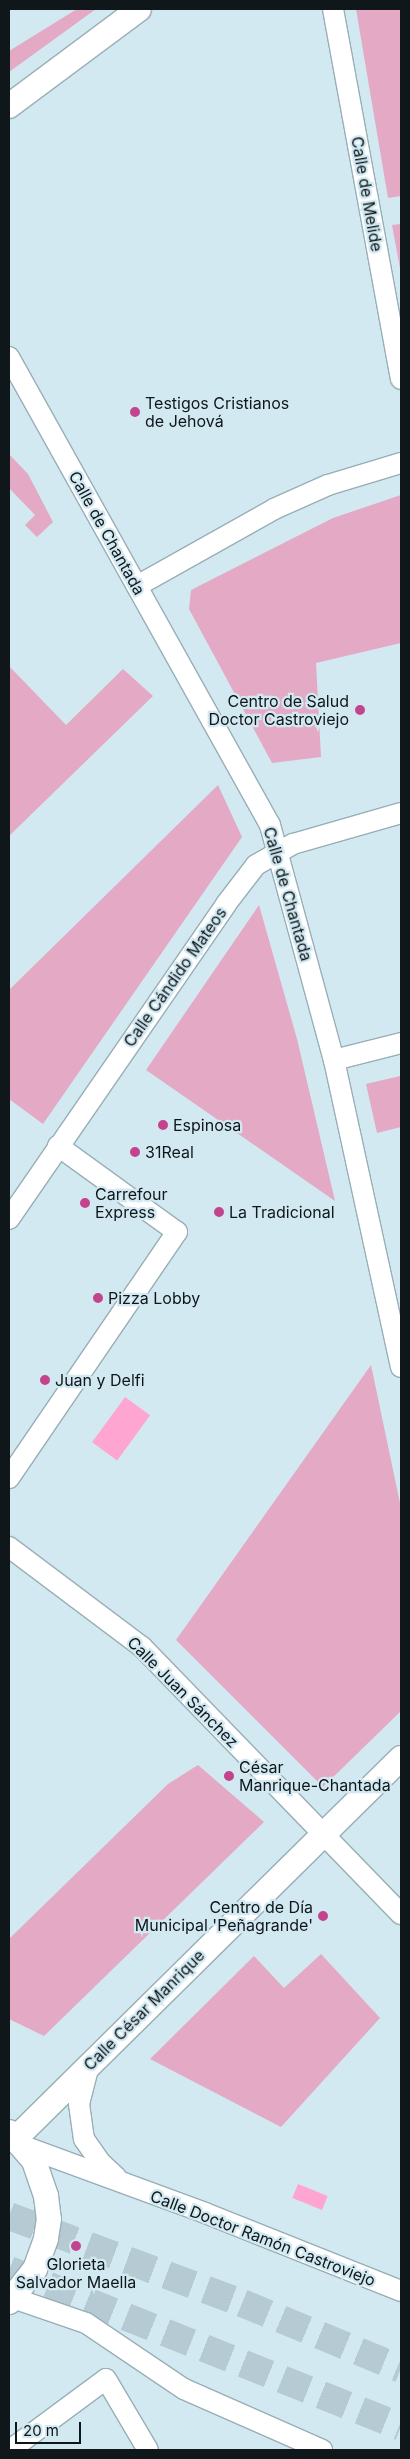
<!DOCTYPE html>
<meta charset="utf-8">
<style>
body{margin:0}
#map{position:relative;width:410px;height:2459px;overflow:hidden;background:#d2e9f2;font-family:Inter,sans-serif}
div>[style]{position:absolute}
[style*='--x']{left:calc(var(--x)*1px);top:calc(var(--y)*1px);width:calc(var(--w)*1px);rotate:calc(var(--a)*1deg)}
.green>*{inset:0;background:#e3a9c5}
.water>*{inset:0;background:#fea5d1;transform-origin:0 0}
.motorway-tunnel>*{height:28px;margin-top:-14px;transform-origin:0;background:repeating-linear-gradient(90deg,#b5cad2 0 28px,transparent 0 42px)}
.roads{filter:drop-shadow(1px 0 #99aeb6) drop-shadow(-1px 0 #99aeb6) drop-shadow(0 1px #99aeb6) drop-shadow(0 -1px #99aeb6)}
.minor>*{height:20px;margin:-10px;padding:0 10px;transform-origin:10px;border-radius:10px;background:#fff}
.tertiary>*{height:24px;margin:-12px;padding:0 12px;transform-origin:12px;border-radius:12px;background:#fff}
.dots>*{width:14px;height:14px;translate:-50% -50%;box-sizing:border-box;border:2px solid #d2e9f2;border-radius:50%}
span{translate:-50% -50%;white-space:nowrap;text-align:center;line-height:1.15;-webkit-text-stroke:4.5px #d2e9f2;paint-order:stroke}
.street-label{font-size:16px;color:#10171a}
.poi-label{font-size:16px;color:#10171a}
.left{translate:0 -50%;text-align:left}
.right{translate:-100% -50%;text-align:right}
.frame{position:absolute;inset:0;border:10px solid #10171a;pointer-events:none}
.scale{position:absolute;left:15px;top:2422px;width:66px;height:22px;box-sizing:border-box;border:2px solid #10171a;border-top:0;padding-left:6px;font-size:15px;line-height:18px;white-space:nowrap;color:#10171a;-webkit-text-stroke:4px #d2e9f2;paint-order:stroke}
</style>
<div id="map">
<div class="green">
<i style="clip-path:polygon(77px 9px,96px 9px,9px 72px,9px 51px)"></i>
<i style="clip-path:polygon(356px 9px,401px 9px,401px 196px,388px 198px)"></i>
<i style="clip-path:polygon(401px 224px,401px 274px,392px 225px)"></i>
<i style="clip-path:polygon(9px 454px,28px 474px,53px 522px,37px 537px,25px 525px,35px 515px,9px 488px)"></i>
<i style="clip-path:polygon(401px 495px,401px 643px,316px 663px,321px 757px,272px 763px,189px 609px,191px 590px,333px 518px)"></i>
<i style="clip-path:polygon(9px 666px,66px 725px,123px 669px,153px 696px,9px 836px)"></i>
<i style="clip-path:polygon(218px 785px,242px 837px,43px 1124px,9px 1099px,9px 990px)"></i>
<i style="clip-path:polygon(259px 905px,297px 1039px,335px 1201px,146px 1070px)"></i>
<i style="clip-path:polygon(400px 1076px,401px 1127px,377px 1133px,366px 1084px)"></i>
<i style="clip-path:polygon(371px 1365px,401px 1508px,401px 1711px,323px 1787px,176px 1640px)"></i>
<i style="clip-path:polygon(198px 1765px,264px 1822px,44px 2036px,9px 2019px,9px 1939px,168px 1784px)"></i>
<i style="clip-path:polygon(321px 1954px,380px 2018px,281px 2127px,150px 2059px,254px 1956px,284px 1988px)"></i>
</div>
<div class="water">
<i style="left:125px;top:1397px;width:31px;height:56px;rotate:36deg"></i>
<i style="left:298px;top:2184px;width:32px;height:15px;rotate:22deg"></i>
</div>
<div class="motorway-tunnel">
<i style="--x:9;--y:2216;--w:249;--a:20.5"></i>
<i style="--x:242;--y:2303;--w:172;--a:22.5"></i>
<i style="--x:9;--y:2270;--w:422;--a:21.8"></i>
</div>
<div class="roads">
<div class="minor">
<i style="--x:333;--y:9;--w:376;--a:79.6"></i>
<i style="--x:9;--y:357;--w:536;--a:60.85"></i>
<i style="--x:270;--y:825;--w:244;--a:74.8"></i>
<i style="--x:334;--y:1060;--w:314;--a:77.7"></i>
<i style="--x:137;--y:586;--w:157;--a:-29.3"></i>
<i style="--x:274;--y:509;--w:59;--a:-24"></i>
<i style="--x:328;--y:485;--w:76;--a:-16.8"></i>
<i style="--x:334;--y:1060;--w:69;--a:-14.2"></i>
<i style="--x:9;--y:1219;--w:383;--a:-55.4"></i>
<i style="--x:226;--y:904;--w:49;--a:-52.4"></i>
<i style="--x:256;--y:865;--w:43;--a:-29.6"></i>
<i style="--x:293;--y:844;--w:112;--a:-16"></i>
<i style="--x:9;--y:1478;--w:298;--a:-55.7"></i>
<i style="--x:177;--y:1232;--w:147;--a:-144.1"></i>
<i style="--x:9;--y:1547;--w:166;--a:36.9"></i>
<i style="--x:142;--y:1647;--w:372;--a:45.9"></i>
<i style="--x:89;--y:2065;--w:40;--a:104.4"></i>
<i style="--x:79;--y:2104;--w:35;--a:82"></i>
<i style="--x:84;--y:2139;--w:29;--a:55"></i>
<i style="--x:101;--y:2163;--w:21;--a:43"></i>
<i style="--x:23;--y:2146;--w:194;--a:20.2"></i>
<i style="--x:205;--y:2213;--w:211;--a:21.7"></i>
<i style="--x:13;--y:2298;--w:77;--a:18.9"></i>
<i style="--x:86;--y:2323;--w:118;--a:34"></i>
<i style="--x:184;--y:2389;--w:151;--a:23.8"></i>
<i style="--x:10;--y:2450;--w:119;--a:-36.5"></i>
<i style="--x:106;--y:2379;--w:82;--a:59.4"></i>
</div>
<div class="tertiary">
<i style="--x:9;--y:106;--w:162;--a:-36.7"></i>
<i style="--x:9;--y:2132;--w:38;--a:49"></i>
<i style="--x:34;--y:2161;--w:37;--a:71"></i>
<i style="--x:46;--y:2196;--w:23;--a:83"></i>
<i style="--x:49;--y:2219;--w:20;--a:99"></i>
<i style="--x:46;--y:2239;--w:32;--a:110"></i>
<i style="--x:35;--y:2269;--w:42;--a:128.2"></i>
<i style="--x:16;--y:2138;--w:541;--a:-44.63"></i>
</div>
</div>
<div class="dots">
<i style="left:135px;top:412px;background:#c4438d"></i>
<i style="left:360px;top:710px;background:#c4438d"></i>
<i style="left:163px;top:1125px;background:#c4438d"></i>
<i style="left:135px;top:1152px;background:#c4438d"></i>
<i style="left:85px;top:1203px;background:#c4438d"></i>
<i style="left:219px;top:1212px;background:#c4438d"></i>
<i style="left:98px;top:1298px;background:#c4438d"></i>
<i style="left:45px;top:1380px;background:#c4438d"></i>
<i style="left:229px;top:1776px;background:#c4438d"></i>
<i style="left:323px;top:1916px;background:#c4438d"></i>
<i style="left:76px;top:2246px;background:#c4438d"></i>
</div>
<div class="street-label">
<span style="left:367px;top:194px;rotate:80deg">Calle de Melide</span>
<span style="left:107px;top:533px;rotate:61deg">Calle de Chantada</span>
<span style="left:288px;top:894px;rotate:74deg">Calle de Chantada</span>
<span style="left:175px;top:977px;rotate:-55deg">Calle Cándido Mateos</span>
<span style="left:183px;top:1692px;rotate:45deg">Calle Juan Sánchez</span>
<span style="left:144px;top:2010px;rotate:-45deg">Calle César Manrique</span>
<span style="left:263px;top:2238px;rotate:21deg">Calle Doctor Ramón Castroviejo</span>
</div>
<div class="poi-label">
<span class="left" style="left:145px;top:412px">Testigos Cristianos<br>de Jehová</span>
<span class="right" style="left:349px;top:710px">Centro de Salud<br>Doctor Castroviejo</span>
<span class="left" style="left:173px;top:1125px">Espinosa</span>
<span class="left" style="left:145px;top:1152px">31Real</span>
<span class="left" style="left:95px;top:1203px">Carrefour<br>Express</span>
<span class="left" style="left:229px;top:1212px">La Tradicional</span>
<span class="left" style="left:108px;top:1298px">Pizza Lobby</span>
<span class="left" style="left:55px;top:1380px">Juan y Delfi</span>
<span class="left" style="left:239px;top:1776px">César<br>Manrique-Chantada</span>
<span class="right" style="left:313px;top:1916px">Centro de Día<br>Municipal 'Peñagrande'</span>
<span style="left:76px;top:2273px">Glorieta<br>Salvador Maella</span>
</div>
<div class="frame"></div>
<div class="scale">20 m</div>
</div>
